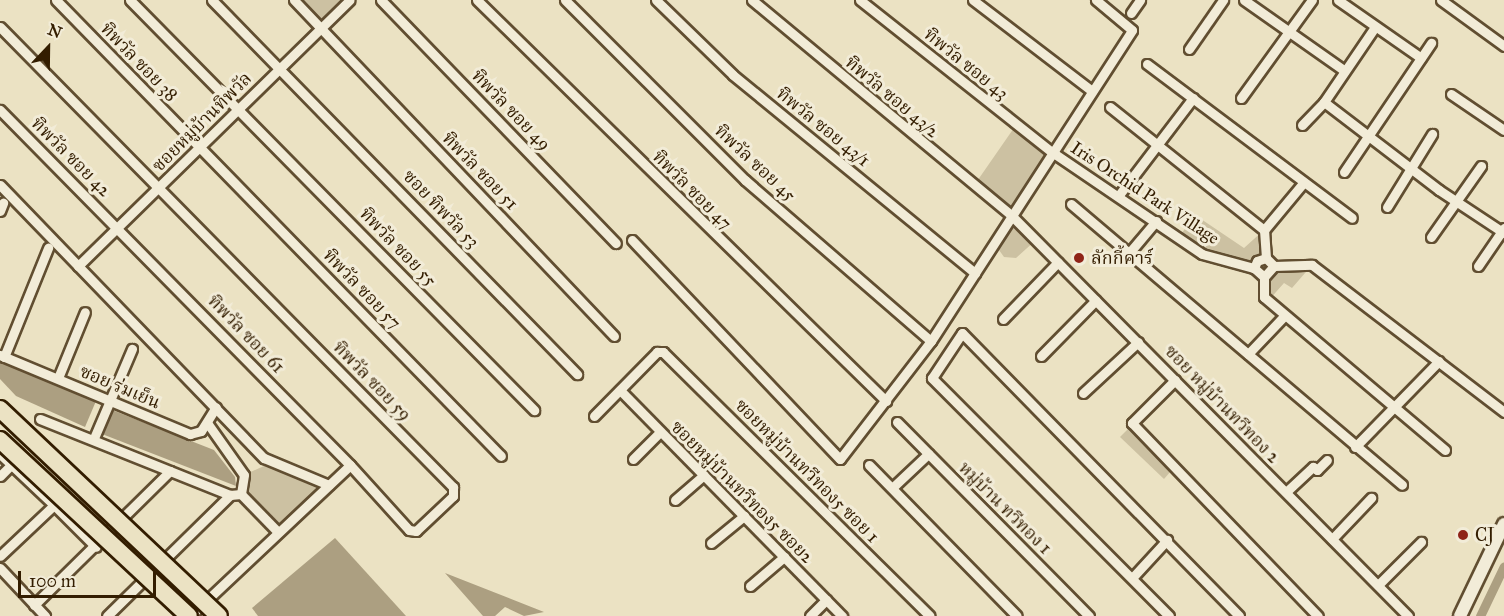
<!DOCTYPE html>
<meta charset="utf-8">
<style>
body{margin:0}
#map{position:relative;width:1504px;height:616px;overflow:hidden;background:#ebe2c3;font-family:"IM FELL Great Primer","Noto Serif Thai",serif}
div>[style]{position:absolute}
[style*='--x']{left:calc(var(--x)*1px);top:calc(var(--y)*1px);width:calc(var(--w)*1px);rotate:calc(var(--a)*1deg)}
.green>*{inset:0;background:#ccc1a2}
.water>*{inset:0;background:#ac9f81}
.canal>*{height:9px;margin:-4.5px;padding:0 4.5px;transform-origin:4.5px;border-radius:4.5px;background:#ac9f81}
.roads{filter:drop-shadow(2px 0 #614e31) drop-shadow(-2px 0 #614e31) drop-shadow(0 2px #614e31) drop-shadow(0 -2px #614e31)}
.minor>*{height:9px;margin:-4.5px;padding:0 4.5px;transform-origin:4.5px;border-radius:4.5px;background:#f2ecd8}
.tertiary>*{height:12px;margin:-6px;padding:0 6px;transform-origin:6px;border-radius:6px;background:#f2ecd8}
.bridges{filter:drop-shadow(2px 0 #331d00) drop-shadow(-2px 0 #331d00) drop-shadow(0 2px #331d00) drop-shadow(0 -2px #331d00)}
.motorway-bridge>*{height:16px;margin:-8px;padding:0 8px;transform-origin:8px;border-radius:8px;background:#ebe2c3}
.dots>*{width:16px;height:16px;translate:-50% -50%;box-sizing:border-box;border:3px solid #f2ecd8;border-radius:50%}
span{translate:-50% -50%;white-space:nowrap;text-align:center;line-height:1.15;-webkit-text-stroke:6px #f2ecd8;paint-order:stroke}
.street-label{font-size:18px;color:#331d00}
.poi-label{font-size:18px;color:#331d00}
.left{translate:0 -50%;text-align:left}
.north{position:absolute;left:18px;top:18px;width:60px;height:60px;-webkit-text-stroke:4px #f2ecd8;paint-order:stroke;rotate:22deg;font-size:16px;font-weight:700;line-height:24px;text-align:center;color:#331d00}
.north::after{content:'';display:block;margin:auto;width:21px;height:27px;background:#331d00;clip-path:polygon(50% 0,100% 100%,50% 72%,0 100%)}
.scale{position:absolute;left:18px;top:571px;width:138px;height:27px;box-sizing:border-box;border:3px solid #331d00;border-top:0;padding-left:8px;font-size:18px;line-height:21px;white-space:nowrap;color:#331d00;-webkit-text-stroke:4px #f2ecd8;paint-order:stroke}
</style>
<div id="map">
<div class="green">
<i style="clip-path:polygon(294px 0,350px 0,321px 28px)"></i>
<i style="clip-path:polygon(1016px 125px,1052px 152px,1012px 216px,1036px 240px,1016px 258px,1004px 257px,994px 243px,1012px 216px,973px 187px)"></i>
<i style="clip-path:polygon(1195px 215px,1244px 248px,1264px 230px,1266px 258px,1254px 268px,1231px 264px,1179px 237px)"></i>
<i style="clip-path:polygon(1312px 265px,1292px 288px,1284px 283px,1268px 301px,1264px 277px,1274px 266px)"></i>
<i style="clip-path:polygon(1131px 426px,1171px 471px,1164px 479px,1120px 437px)"></i>
<i style="clip-path:polygon(273px 462px,329px 485px,277px 531px,241px 494px,244px 475px)"></i>
</div>
<div class="water">
<i style="clip-path:polygon(0 362px,96px 401px,85px 427px,16px 396px,0 379px)"></i>
<i style="clip-path:polygon(112px 410px,214px 450px,235px 477px,236px 486px,102px 434px)"></i>
<i style="clip-path:polygon(335px 538px,406px 616px,258px 616px,252px 608px)"></i>
<i style="clip-path:polygon(445px 573px,544px 612px,524px 616px,505px 607px,495px 616px,483px 616px)"></i>
</div>
<div class="canal">
<i style="--x:1480;--y:616;--w:55;--a:-64.4"></i>
</div>
<div class="roads">
<div class="minor">
<i style="--x:56;--y:0;--w:637;--a:45.7"></i>
<i style="--x:130;--y:0;--w:576;--a:45.42"></i>
<i style="--x:212;--y:0;--w:523;--a:45.7"></i>
<i style="--x:294;--y:0;--w:464;--a:46.4"></i>
<i style="--x:381;--y:0;--w:338;--a:46"></i>
<i style="--x:477;--y:0;--w:573;--a:44.43"></i>
<i style="--x:565;--y:0;--w:255;--a:45"></i>
<i style="--x:745;--y:180;--w:246;--a:40.9"></i>
<i style="--x:656;--y:0;--w:107;--a:44.2"></i>
<i style="--x:733;--y:75;--w:313;--a:39.3"></i>
<i style="--x:752;--y:0;--w:338;--a:39.7"></i>
<i style="--x:1012;--y:216;--w:563;--a:45.29"></i>
<i style="--x:860;--y:0;--w:245;--a:38.4"></i>
<i style="--x:1052;--y:152;--w:181;--a:34.2"></i>
<i style="--x:1202;--y:254;--w:54;--a:15.1"></i>
<i style="--x:973;--y:0;--w:150;--a:37.4"></i>
<i style="--x:1244;--y:0;--w:123;--a:35.1"></i>
<i style="--x:1338;--y:0;--w:101;--a:34.9"></i>
<i style="--x:1441;--y:0;--w:78;--a:36.1"></i>
<i style="--x:1131;--y:13;--w:16;--a:-55"></i>
<i style="--x:0;--y:27;--w:646;--a:45.44"></i>
<i style="--x:453;--y:487;--w:9;--a:90"></i>
<i style="--x:453;--y:496;--w:51;--a:136.6"></i>
<i style="--x:416;--y:531;--w:7;--a:-172"></i>
<i style="--x:409;--y:530;--w:88;--a:-132.2"></i>
<i style="--x:350;--y:465;--w:499;--a:-134.6"></i>
<i style="--x:1189;--y:49;--w:60;--a:-55.2"></i>
<i style="--x:1147;--y:64;--w:256;--a:36.9"></i>
<i style="--x:1451;--y:94;--w:64;--a:34.2"></i>
<i style="--x:1241;--y:98;--w:121;--a:-54.1"></i>
<i style="--x:1324;--y:102;--w:145;--a:37.4"></i>
<i style="--x:1439;--y:190;--w:78;--a:33.5"></i>
<i style="--x:1110;--y:107;--w:197;--a:38.6"></i>
<i style="--x:1302;--y:125;--w:32;--a:-46"></i>
<i style="--x:1324;--y:102;--w:91;--a:-55.8"></i>
<i style="--x:1344;--y:172;--w:156;--a:-56"></i>
<i style="--x:0;--y:185;--w:380;--a:46"></i>
<i style="--x:264;--y:458;--w:70;--a:22.6"></i>
<i style="--x:1119;--y:195;--w:122;--a:-52.7"></i>
<i style="--x:1071;--y:204;--w:434;--a:40.3"></i>
<i style="--x:1387;--y:207;--w:86;--a:-58.3"></i>
<i style="--x:0;--y:211;--w:9;--a:-69"></i>
<i style="--x:1431;--y:237;--w:87;--a:-54.8"></i>
<i style="--x:632;--y:240;--w:302;--a:46.5"></i>
<i style="--x:840;--y:459;--w:149;--a:-52.4"></i>
<i style="--x:931;--y:341;--w:370;--a:-57.1"></i>
<i style="--x:1132;--y:30;--w:47;--a:-140.2"></i>
<i style="--x:1129;--y:253;--w:42;--a:-49.8"></i>
<i style="--x:1266;--y:258;--w:9;--a:162"></i>
<i style="--x:1257;--y:261;--w:8;--a:113"></i>
<i style="--x:1254;--y:268;--w:13;--a:42"></i>
<i style="--x:1264;--y:277;--w:15;--a:-48"></i>
<i style="--x:1274;--y:266;--w:11;--a:-135"></i>
<i style="--x:1266;--y:258;--w:28;--a:-94"></i>
<i style="--x:1264;--y:230;--w:62;--a:-50.2"></i>
<i style="--x:78;--y:266;--w:380;--a:-44.4"></i>
<i style="--x:1274;--y:266;--w:38;--a:-2"></i>
<i style="--x:1312;--y:265;--w:242;--a:37.4"></i>
<i style="--x:1478;--y:266;--w:46;--a:-55.6"></i>
<i style="--x:1264;--y:277;--w:20;--a:90"></i>
<i style="--x:1264;--y:297;--w:237;--a:40.2"></i>
<i style="--x:1003;--y:319;--w:79;--a:-46"></i>
<i style="--x:1248;--y:354;--w:52;--a:-46.5"></i>
<i style="--x:0;--y:355;--w:206;--a:22.6"></i>
<i style="--x:190;--y:434;--w:11;--a:-15"></i>
<i style="--x:201;--y:431;--w:28;--a:-58"></i>
<i style="--x:1041;--y:356;--w:78;--a:-45.5"></i>
<i style="--x:4;--y:357;--w:118;--a:-68"></i>
<i style="--x:58;--y:378;--w:71;--a:-67.8"></i>
<i style="--x:1175;--y:380;--w:61;--a:135"></i>
<i style="--x:1132;--y:423;--w:268;--a:46.1"></i>
<i style="--x:620;--y:390;--w:317;--a:45.5"></i>
<i style="--x:1083;--y:393;--w:75;--a:-42.8"></i>
<i style="--x:594;--y:416;--w:90;--a:-45.5"></i>
<i style="--x:657;--y:352;--w:6;--a:0"></i>
<i style="--x:663;--y:352;--w:375;--a:44.7"></i>
<i style="--x:40;--y:419;--w:205;--a:21.8"></i>
<i style="--x:230;--y:495;--w:11;--a:-5"></i>
<i style="--x:897;--y:422;--w:273;--a:45.3"></i>
<i style="--x:208;--y:424;--w:62;--a:54.8"></i>
<i style="--x:244;--y:475;--w:19;--a:99"></i>
<i style="--x:241;--y:494;--w:52;--a:45.8"></i>
<i style="--x:94;--y:438;--w:97;--a:-66.9"></i>
<i style="--x:1355;--y:447;--w:120;--a:-45.7"></i>
<i style="--x:0;--y:454;--w:74;--a:43.4"></i>
<i style="--x:54;--y:505;--w:74;--a:136.6"></i>
<i style="--x:633;--y:459;--w:38;--a:-45"></i>
<i style="--x:869;--y:465;--w:211;--a:45.6"></i>
<i style="--x:0;--y:476;--w:16;--a:-45"></i>
<i style="--x:892;--y:488;--w:50;--a:-43.4"></i>
<i style="--x:1286;--y:492;--w:37;--a:-43"></i>
<i style="--x:1313;--y:467;--w:5;--a:37"></i>
<i style="--x:1317;--y:470;--w:14;--a:-45"></i>
<i style="--x:675;--y:500;--w:38;--a:-41"></i>
<i style="--x:54;--y:505;--w:59;--a:45"></i>
<i style="--x:1332;--y:539;--w:57;--a:-46.4"></i>
<i style="--x:711;--y:543;--w:43;--a:-39.3"></i>
<i style="--x:0;--y:568;--w:66;--a:46.8"></i>
<i style="--x:1132;--y:578;--w:52;--a:-47.4"></i>
<i style="--x:1378;--y:585;--w:61;--a:-45"></i>
<i style="--x:750;--y:586;--w:45;--a:-40.5"></i>
<i style="--x:34;--y:605;--w:191;--a:-44.6"></i>
<i style="--x:107;--y:616;--w:173;--a:-44.5"></i>
<i style="--x:190;--y:616;--w:220;--a:-43.3"></i>
<i style="--x:810;--y:616;--w:23;--a:-45"></i>
<i style="--x:1169;--y:616;--w:336;--a:-134.9"></i>
<i style="--x:932;--y:378;--w:54;--a:-56.3"></i>
<i style="--x:962;--y:333;--w:396;--a:45.6"></i>
</div>
<div class="tertiary">
<i style="--x:1460;--y:616;--w:102;--a:-64.4"></i>
</div>
</div>
<div class="bridges">
<div class="motorway-bridge">
<i style="--x:0;--y:409;--w:301;--a:43.4"></i>
<i style="--x:0;--y:440;--w:258;--a:43"></i>
</div>
</div>
<div class="dots">
<i style="left:1079px;top:258px;background:#8f2418"></i>
<i style="left:1463px;top:535px;background:#8f2418"></i>
</div>
<div class="street-label">
<span style="left:139px;top:62px;rotate:46deg">ทิพวัล ซอย 38</span>
<span style="left:966px;top:64px;rotate:39deg">ทิพวัล ซอย 43</span>
<span style="left:892px;top:97px;rotate:40deg">ทิพวัล ซอย 43/2</span>
<span style="left:511px;top:110px;rotate:46deg">ทิพวัล ซอย 49</span>
<span style="left:202px;top:122px;rotate:-45deg">ซอยหมู่บ้านทิพวัล</span>
<span style="left:823px;top:127px;rotate:39deg">ทิพวัล ซอย 43/1</span>
<span style="left:71px;top:157px;rotate:45deg">ทิพวัล ซอย 42</span>
<span style="left:755px;top:163px;rotate:43deg">ทิพวัล ซอย 45</span>
<span style="left:480px;top:171px;rotate:46deg">ทิพวัล ซอย 51</span>
<span style="left:692px;top:190px;rotate:45deg">ทิพวัล ซอย 47</span>
<span style="left:1145px;top:193px;rotate:33deg">Iris Orchid Park Village</span>
<span style="left:441px;top:209px;rotate:46deg">ซอย ทิพวัล 53</span>
<span style="left:398px;top:247px;rotate:46deg">ทิพวัล ซอย 55</span>
<span style="left:362px;top:289px;rotate:46deg">ทิพวัล ซอย 57</span>
<span style="left:246px;top:334px;rotate:46deg">ทิพวัล ซอย 61</span>
<span style="left:372px;top:381px;rotate:46deg">ทิพวัล ซอย 59</span>
<span style="left:120px;top:387px;rotate:23deg">ซอย ร่มเย็น</span>
<span style="left:1222px;top:404px;rotate:46deg">ซอย หมู่บ้านทวีทอง 2</span>
<span style="left:807px;top:471px;rotate:45deg">ซอยหมู่บ้านทวีทอง5 ซอย 1</span>
<span style="left:742px;top:492px;rotate:45deg">ซอยหมู่บ้านทวีทอง5 ซอย2</span>
<span style="left:1005px;top:508px;rotate:45deg">หมู่บ้าน ทวีทอง 1</span>
</div>
<div class="poi-label">
<span class="left" style="left:1091px;top:258px">ลักกี้คาร์</span>
<span class="left" style="left:1475px;top:535px">CJ</span>
</div>
<div class="north">N</div>
<div class="scale">100 m</div>
</div>
